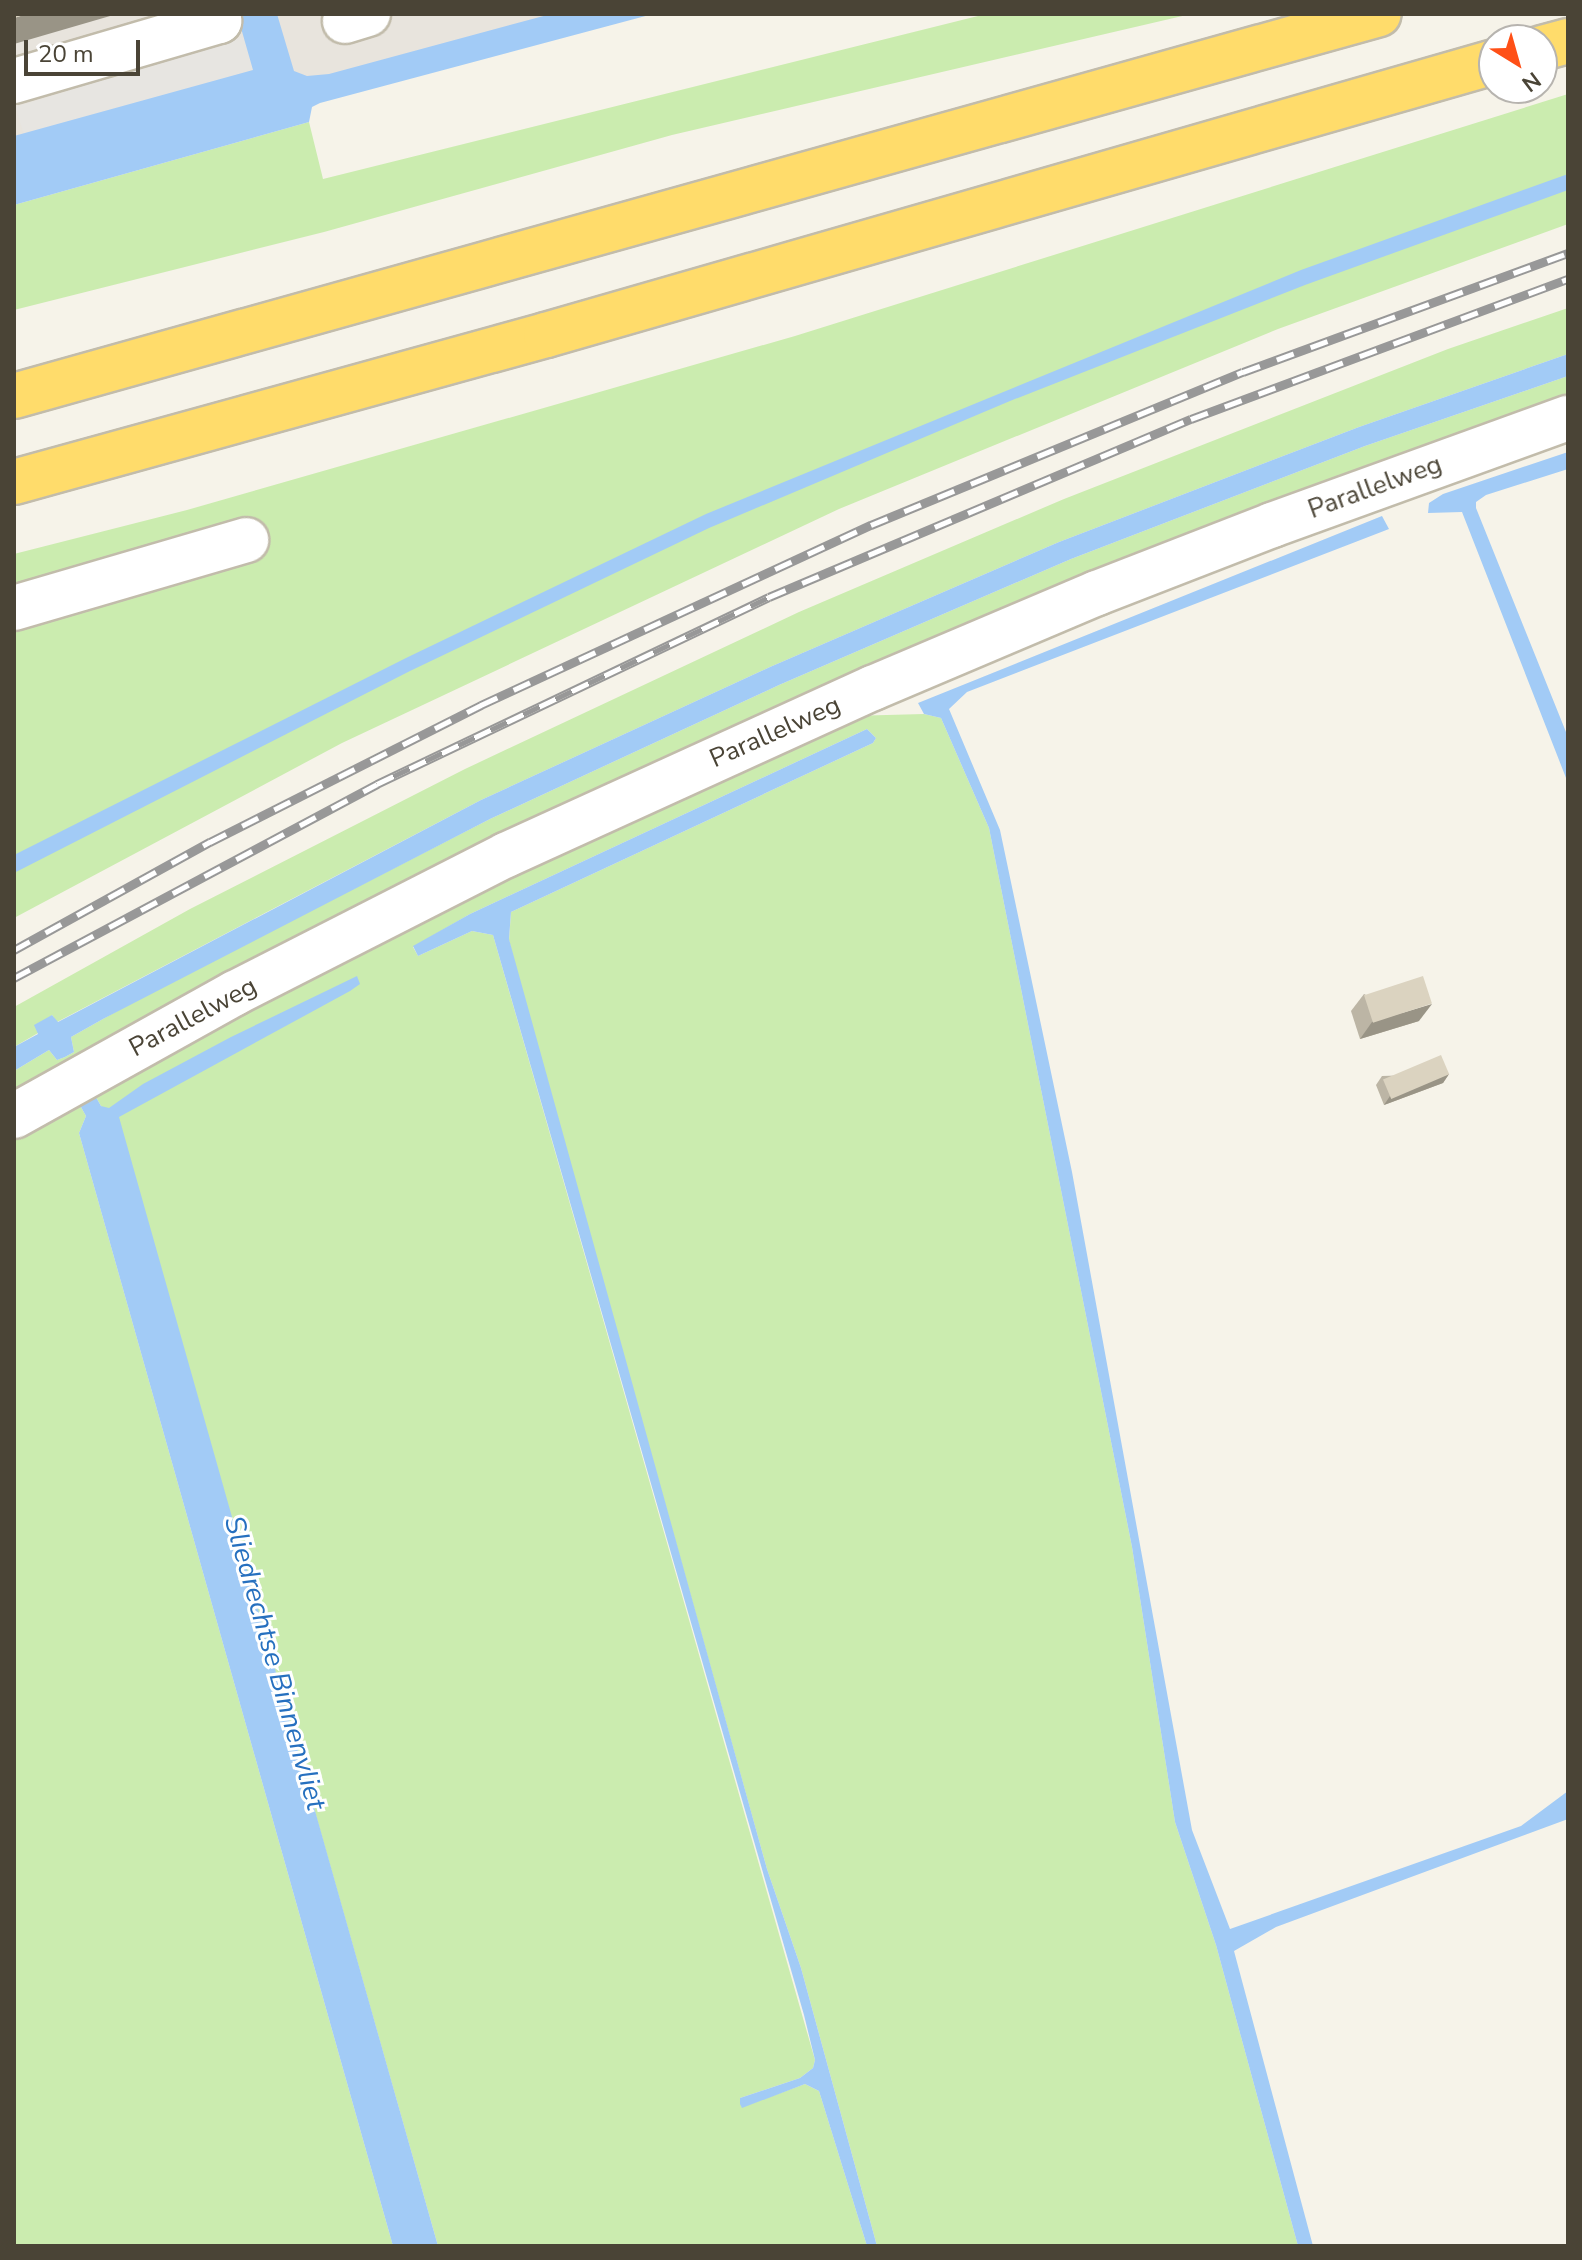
<!DOCTYPE html>
<style>
body{margin:0}
#map{position:relative;width:1582px;height:2260px;overflow:hidden;background:#f6f3e9;font-family:"Nunito Sans",sans-serif}
div>[style]{position:absolute}
[style*='--x']{left:calc(var(--x)*1px);top:calc(var(--y)*1px);width:calc(var(--w)*1px);rotate:calc(var(--a)*1deg)}
.industrial>*{inset:0;background:#e8e4dd}
.green>*{inset:0;background:#cbecaf}
.parking>*{inset:0;background:#e7e5e1;transform-origin:0 0}
.water>*{inset:0;background:#a2cbf6}
.roads{filter:drop-shadow(2px 0 #c2bcab) drop-shadow(-2px 0 #c2bcab) drop-shadow(0 2px #c2bcab) drop-shadow(0 -2px #c2bcab)}
.minor>*{height:44px;margin:-22px;padding:0 22px;transform-origin:22px;border-radius:22px;background:#fff}
.highway>*{height:44px;margin:-22px;padding:0 22px;transform-origin:22px;border-radius:22px;background:#ffdc6b}
.rail>*{height:9px;margin-top:-4.5px;transform-origin:0;background:repeating-linear-gradient(90deg,#fff 0 18px,#989898 0 36px);box-sizing:border-box;border-block:2px solid #989898}
.wall>*{inset:0;background:#bcb5a5}
.shaded-wall>*{inset:0;background:#999486}
.building>*{inset:0;background:#dbd3c0;transform-origin:0 0}
span{translate:-50% -50%;white-space:nowrap;text-align:center;line-height:1.15;-webkit-text-stroke:6px #fff;paint-order:stroke}
.street-label{font-size:26px;color:#4a4436}
.water-label{font-size:28px;color:#2670bf;font-style:italic}
.frame{position:absolute;inset:0;border:16px solid #4a4436;pointer-events:none}
.north{position:absolute;left:1478px;top:24px;width:80px;height:80px;box-sizing:border-box;background:#fff;border:2px solid #b7b4af;border-radius:50%;rotate:143deg;font-size:22px;font-weight:700;line-height:32px;text-align:center;color:#4a4436}
.north::after{content:'';display:block;margin:auto;width:28px;height:36px;background:#ff5017;clip-path:polygon(50% 0,100% 100%,50% 72%,0 100%)}
.scale{position:absolute;left:24px;top:40px;width:116px;height:36px;box-sizing:border-box;border:4px solid #4a4436;border-top:0;padding-left:10px;font-size:24px;line-height:28px;white-space:nowrap;color:#4a4436;-webkit-text-stroke:6px #fff;paint-order:stroke}
</style>
<div id="map">
<div class="industrial">
<i style="clip-path:polygon(14px 14px,618px 14px,14px 178px)"></i>
</div>
<div class="green">
<i style="clip-path:polygon(986px 14px,1191px 14px,672px 135px,324px 232px,14px 310px,14px 205px,309px 122px,323px 179px)"></i>
<i style="clip-path:polygon(1568px 94px,1568px 224px,1278px 329px,839px 509px,342px 743px,14px 918px,14px 554px,187px 510px,795px 336px)"></i>
<i style="clip-path:polygon(1568px 308px,1568px 354px,1359px 427px,1059px 542px,770px 667px,481px 800px,57px 1022px,52px 1015px,38px 1033px,14px 1047px,14px 1007px,190px 909px,465px 769px,799px 612px,1064px 499px,1448px 349px)"></i>
<i style="clip-path:polygon(1568px 376px,1568px 399px,79px 1061px,75px 1054px,57px 1066px,60px 1072px,14px 1097px,14px 1071px,49px 1050px,57px 1060px,65px 1057px,74px 1052px,71px 1037px,142px 997px,490px 819px,779px 685px,1071px 559px,1365px 446px)"></i>
<i style="clip-path:polygon(924px 714px,941px 718px,989px 828px,1132px 1547px,1175px 1822px,1216px 1945px,1298px 2246px,877px 2246px,801px 1968px,767px 1869px,520px 984px,509px 940px,511px 912px,873px 743px,876px 738px,867px 729px,470px 914px,413px 947px,418px 956px,472px 931px,493px 935px,815px 2060px,813px 2068px,800px 2078px,740px 2098px,742px 2107px,805px 2084px,819px 2091px,867px 2246px,438px 2246px,118px 1117px,101px 1106px,93px 1092px,402px 927px,849px 716px)"></i>
<i style="clip-path:polygon(77px 1100px,86px 1116px,79px 1133px,393px 2246px,14px 2246px,14px 1137px)"></i>
</div>
<div class="parking">
<i style="left:244px;top:37px;width:34px;height:239px;rotate:73deg"></i>
</div>
<div class="water">
<i style="clip-path:polygon(237px 14px,277px 14px,294px 71px,307px 76px,329px 74px,551px 14px,653px 14px,320px 103px,312px 107px,309px 122px,14px 205px,14px 136px,253px 70px)"></i>
<i style="clip-path:polygon(1568px 174px,1568px 190px,1305px 285px,1010px 401px,709px 528px,410px 671px,14px 873px,14px 855px,406px 658px,706px 514px,1301px 270px)"></i>
<i style="clip-path:polygon(1568px 354px,1568px 376px,1365px 446px,1071px 559px,779px 685px,490px 819px,103px 1019px,71px 1037px,74px 1052px,65px 1057px,57px 1060px,49px 1050px,14px 1071px,14px 1047px,38px 1034px,34px 1025px,52px 1015px,58px 1022px,481px 800px,770px 667px,1059px 542px,1359px 427px)"></i>
<i style="clip-path:polygon(1568px 452px,1568px 469px,1486px 495px,1476px 502px,1476px 508px,1568px 737px,1568px 783px,1462px 512px,1428px 513px,1429px 503px,1443px 494px)"></i>
<i style="clip-path:polygon(1382px 516px,1389px 529px,967px 692px,949px 709px,1000px 830px,1072px 1172px,1192px 1830px,1230px 1929px,1521px 1826px,1568px 1791px,1568px 1819px,1276px 1927px,1234px 1951px,1313px 2246px,1298px 2246px,1216px 1945px,1175px 1822px,1132px 1547px,989px 828px,941px 718px,924px 714px,918px 703px)"></i>
<i style="clip-path:polygon(867px 729px,876px 738px,873px 743px,511px 912px,509px 939px,767px 1869px,801px 1968px,877px 2246px,867px 2246px,819px 2091px,805px 2084px,742px 2108px,740px 2104px,740px 2098px,800px 2078px,813px 2068px,815px 2060px,804px 2015px,493px 935px,472px 931px,418px 956px,413px 946px,470px 914px)"></i>
<i style="clip-path:polygon(357px 976px,360px 984px,350px 991px,119px 1117px,438px 2246px,393px 2246px,79px 1133px,86px 1116px,77px 1100px,93px 1092px,101px 1106px,109px 1108px,143px 1084px,231px 1037px)"></i>
</div>
<div class="roads">
<div class="minor">
<i style="--x:345;--y:21;--w:24;--a:-17"></i>
<i style="--x:14;--y:81;--w:214;--a:-16.3"></i>
<i style="--x:219;--y:21;--w:7;--a:-106"></i>
<i style="--x:14;--y:608;--w:242;--a:-16.3"></i>
<i style="--x:14;--y:1116;--w:253;--a:-29.1"></i>
<i style="--x:235;--y:993;--w:304;--a:-27"></i>
<i style="--x:506;--y:855;--w:403;--a:-24.5"></i>
<i style="--x:873;--y:688;--w:243;--a:-23"></i>
<i style="--x:1097;--y:593;--w:188;--a:-21.2"></i>
<i style="--x:1272;--y:525;--w:315;--a:-19.9"></i>
</div>
<div class="highway">
<i style="--x:1542;--y:48;--w:27;--a:-15"></i>
<i style="--x:14;--y:396;--w:1417;--a:-15.63"></i>
<i style="--x:14;--y:482;--w:552;--a:-15.45"></i>
<i style="--x:546;--y:335;--w:987;--a:-16.07"></i>
</div>
</div>
<div class="rail">
<i style="--x:14;--y:950;--w:224;--a:-28.9"></i>
<i style="--x:210;--y:842;--w:304;--a:-26.8"></i>
<i style="--x:481;--y:705;--w:430;--a:-24.8"></i>
<i style="--x:871;--y:525;--w:402;--a:-22.4"></i>
<i style="--x:1243;--y:372;--w:346;--a:-20.1"></i>
<i style="--x:14;--y:978;--w:412;--a:-28.1"></i>
<i style="--x:377;--y:784;--w:434;--a:-25.5"></i>
<i style="--x:769;--y:597;--w:458;--a:-22.9"></i>
<i style="--x:1191;--y:419;--w:402;--a:-20.4"></i>
</div>
<div class="wall">
<i style="clip-path:polygon(1364px 994px,1419px 1021px,1360px 1039px,1351px 1011px)"></i>
<i style="clip-path:polygon(1449px 1074px,1443px 1083px,1384px 1105px,1376px 1085px,1382px 1076px)"></i>
</div>
<div class="shaded-wall">
<i style="clip-path:polygon(27px 14px,117px 14px,14px 44px,14px 18px)"></i>
<i style="clip-path:polygon(1432px 1004px,1419px 1021px,1360px 1039px,1372px 1022px)"></i>
<i style="clip-path:polygon(1449px 1074px,1443px 1083px,1384px 1105px,1390px 1096px)"></i>
</div>
<div class="building">
<i style="clip-path:polygon(14px 14px,27px 14px,14px 18px)"></i>
<i style="left:1423px;top:976px;width:29px;height:62px;rotate:72deg"></i>
<i style="left:1441px;top:1055px;width:21px;height:63px;rotate:67deg"></i>
</div>
<div class="street-label">
<span style="left:1375px;top:487px;rotate:-20deg">Parallelweg</span>
<span style="left:775px;top:732px;rotate:-24deg">Parallelweg</span>
<span style="left:193px;top:1017px;rotate:-28deg">Parallelweg</span>
</div>
<div class="water-label">
<span style="left:275px;top:1663px;rotate:74deg">Sliedrechtse Binnenvliet</span>
</div>
<div class="frame"></div>
<div class="north">N</div>
<div class="scale">20 m</div>
</div>
